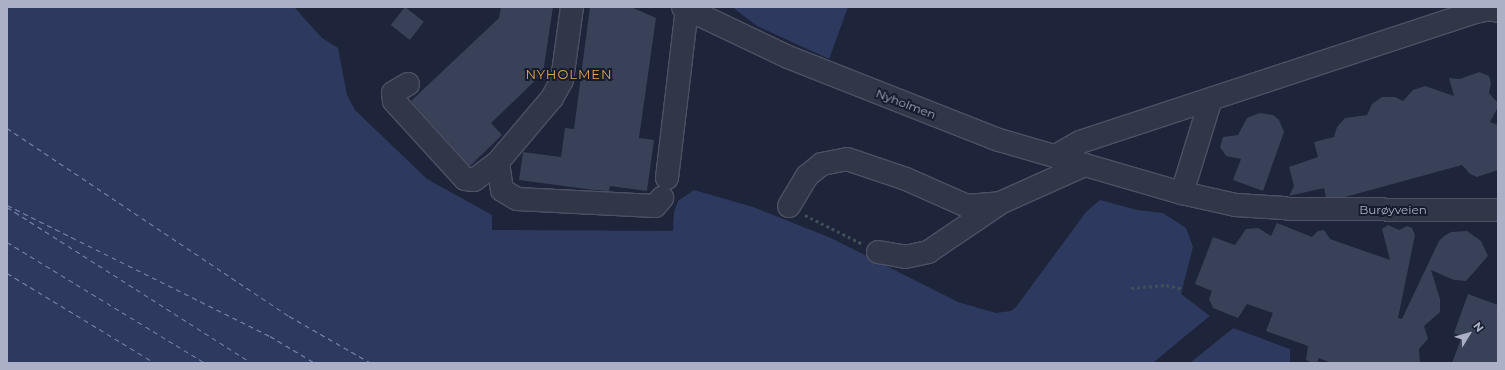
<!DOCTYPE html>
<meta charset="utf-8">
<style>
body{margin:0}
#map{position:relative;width:1505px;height:370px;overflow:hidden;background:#1e2439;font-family:Montserrat,sans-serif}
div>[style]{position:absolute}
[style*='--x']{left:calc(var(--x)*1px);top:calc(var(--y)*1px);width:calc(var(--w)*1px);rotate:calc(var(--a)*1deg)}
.water>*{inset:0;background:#2d395f}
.pier>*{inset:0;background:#1e2439}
.ferry>*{height:1px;margin-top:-0.5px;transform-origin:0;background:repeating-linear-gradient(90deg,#7886b6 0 5px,transparent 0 9px)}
.building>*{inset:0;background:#394159;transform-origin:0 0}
.path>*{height:2.5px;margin-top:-1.25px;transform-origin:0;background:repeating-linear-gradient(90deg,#3d4f57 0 3px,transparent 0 6px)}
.roads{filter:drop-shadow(1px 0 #4c5164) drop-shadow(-1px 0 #4c5164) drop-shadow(0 1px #4c5164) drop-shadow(0 -1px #4c5164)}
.minor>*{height:22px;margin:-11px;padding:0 11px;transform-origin:11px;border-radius:11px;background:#313749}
span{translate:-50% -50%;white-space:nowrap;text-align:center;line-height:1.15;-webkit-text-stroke:4px #171c2d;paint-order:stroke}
.street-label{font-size:12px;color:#abb0c6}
.neighbourhood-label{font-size:13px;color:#dda84f;letter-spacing:1px}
.frame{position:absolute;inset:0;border:8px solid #abb0c6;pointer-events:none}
.north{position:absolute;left:1449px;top:314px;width:40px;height:40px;-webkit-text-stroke:3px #171c2d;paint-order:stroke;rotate:53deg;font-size:11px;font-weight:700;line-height:16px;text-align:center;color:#abb0c6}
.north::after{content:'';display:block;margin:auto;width:14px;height:18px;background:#abb0c6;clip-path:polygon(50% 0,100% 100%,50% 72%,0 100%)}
</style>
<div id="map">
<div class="water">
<i style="clip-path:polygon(7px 7px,294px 7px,322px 38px,338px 48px,347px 95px,355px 110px,427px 179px,492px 215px,492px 230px,673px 231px,674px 212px,678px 201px,694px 190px,753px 207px,831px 238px,958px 302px,996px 313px,1011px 311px,1016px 307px,1086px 212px,1100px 200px,1137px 210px,1163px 213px,1186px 228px,1193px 247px,1181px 294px,1210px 316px,1153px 363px,7px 363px)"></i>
<i style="clip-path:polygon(732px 7px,848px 7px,829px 59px,757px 26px)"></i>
<i style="clip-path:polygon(1233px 328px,1290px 349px,1290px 363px,1190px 363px)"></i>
</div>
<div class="pier">
<i style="clip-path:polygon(1210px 316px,1212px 317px,1153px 363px)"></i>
<i style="clip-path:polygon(1231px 327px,1233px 328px,1188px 363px,1189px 361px)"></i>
</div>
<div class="ferry">
<i style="--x:7;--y:128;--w:339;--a:33.7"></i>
<i style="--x:289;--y:316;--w:95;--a:29.8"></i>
<i style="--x:7;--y:205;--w:294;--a:26.5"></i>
<i style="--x:270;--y:336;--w:52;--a:31"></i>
<i style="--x:7;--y:207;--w:290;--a:32.5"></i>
<i style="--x:7;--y:242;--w:232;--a:31.4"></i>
<i style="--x:7;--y:273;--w:173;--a:31.3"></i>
</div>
<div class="building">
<i style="left:405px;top:7px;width:24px;height:23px;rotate:38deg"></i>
<i style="clip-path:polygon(501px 7px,553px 7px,543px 73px,491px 123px,502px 135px,470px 166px,411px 101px,499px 18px)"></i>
<i style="clip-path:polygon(590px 7px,631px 7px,656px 18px,639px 138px,654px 140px,647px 191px,610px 186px,609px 191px,594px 190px,519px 180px,523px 152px,561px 157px,565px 128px,574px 129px)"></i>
<i style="clip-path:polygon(1479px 72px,1489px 76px,1491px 83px,1489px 93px,1497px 102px,1497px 109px,1490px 122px,1498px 125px,1498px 170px,1477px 177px,1470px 174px,1462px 165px,1345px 197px,1326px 197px,1324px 188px,1289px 196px,1294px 186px,1289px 167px,1318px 157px,1314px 142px,1334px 137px,1337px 127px,1345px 118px,1367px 115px,1372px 104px,1382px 97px,1395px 97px,1403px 101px,1413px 90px,1425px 86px,1454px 96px,1449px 78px,1460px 79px)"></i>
<i style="clip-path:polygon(1260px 113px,1273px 115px,1279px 120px,1284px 132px,1263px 191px,1233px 180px,1241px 159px,1226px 156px,1220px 147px,1223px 137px,1238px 135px,1247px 118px)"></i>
<i style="clip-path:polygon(1277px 223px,1312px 237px,1318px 231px,1324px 230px,1330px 239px,1390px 260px,1382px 229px,1388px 225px,1399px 230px,1407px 226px,1412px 228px,1415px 235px,1398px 318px,1402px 319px,1439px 241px,1444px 236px,1451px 232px,1467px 231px,1481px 241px,1488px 256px,1466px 281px,1454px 280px,1431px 270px,1440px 299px,1440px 312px,1424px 326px,1428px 339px,1419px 349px,1420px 363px,1331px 363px,1319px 358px,1317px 363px,1312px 363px,1306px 360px,1308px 346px,1266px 331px,1273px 313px,1247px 304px,1238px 318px,1213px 308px,1209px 299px,1212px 291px,1195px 284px,1213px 237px,1235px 245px,1246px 229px,1258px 228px,1271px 236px)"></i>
<i style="clip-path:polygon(1468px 294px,1498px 305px,1498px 363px,1452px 363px,1462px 336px,1454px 333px)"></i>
</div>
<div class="path">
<i style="--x:805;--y:215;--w:65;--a:26.6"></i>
<i style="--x:1131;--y:288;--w:35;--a:-5"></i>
<i style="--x:1166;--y:285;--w:17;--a:13"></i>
</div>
<div class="roads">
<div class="minor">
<i style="--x:572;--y:7;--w:74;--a:97.8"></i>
<i style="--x:562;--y:80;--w:21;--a:119"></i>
<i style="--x:552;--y:98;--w:84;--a:130.2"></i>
<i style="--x:498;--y:162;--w:28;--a:82"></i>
<i style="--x:502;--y:190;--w:17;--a:31"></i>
<i style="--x:517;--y:199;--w:138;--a:2.9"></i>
<i style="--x:655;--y:206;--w:11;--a:-49"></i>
<i style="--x:683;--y:7;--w:116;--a:25.5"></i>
<i style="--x:788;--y:57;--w:227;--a:21.5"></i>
<i style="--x:999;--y:140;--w:191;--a:16.2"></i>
<i style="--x:1182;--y:193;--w:55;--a:12.5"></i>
<i style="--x:1236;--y:205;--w:48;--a:3.6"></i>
<i style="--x:408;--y:84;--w:17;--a:149"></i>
<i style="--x:393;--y:93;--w:8;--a:83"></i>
<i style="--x:394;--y:101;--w:105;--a:47.7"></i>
<i style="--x:465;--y:179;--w:9;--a:6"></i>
<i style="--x:474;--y:180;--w:30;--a:-37"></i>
<i style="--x:1055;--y:156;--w:29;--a:-29"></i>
<i style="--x:1080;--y:142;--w:416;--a:-18.2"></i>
<i style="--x:1475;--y:12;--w:15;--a:-11"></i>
<i style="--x:1490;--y:9;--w:8;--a:14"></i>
<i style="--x:667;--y:178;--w:172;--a:-83.3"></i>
<i style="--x:1182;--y:193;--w:98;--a:-72.9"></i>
<i style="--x:789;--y:206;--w:35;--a:-59"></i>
<i style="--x:807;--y:176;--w:19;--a:-39"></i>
<i style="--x:822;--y:164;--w:25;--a:-11"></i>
<i style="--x:847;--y:159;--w:62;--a:18.7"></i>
<i style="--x:906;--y:179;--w:67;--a:23.9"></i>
<i style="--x:967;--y:206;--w:33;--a:-5"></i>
<i style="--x:1000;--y:203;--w:93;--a:-24.1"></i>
<i style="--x:1289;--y:209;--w:209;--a:0.3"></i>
<i style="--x:878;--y:252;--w:27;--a:10"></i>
<i style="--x:905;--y:257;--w:24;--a:-12"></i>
<i style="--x:928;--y:252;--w:86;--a:-34.1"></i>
</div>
</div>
<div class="street-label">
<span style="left:906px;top:104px;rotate:21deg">Nyholmen</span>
<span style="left:1393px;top:210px">Burøyveien</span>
</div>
<div class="neighbourhood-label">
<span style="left:569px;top:74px">NYHOLMEN</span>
</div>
<div class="frame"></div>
<div class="north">N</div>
</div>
